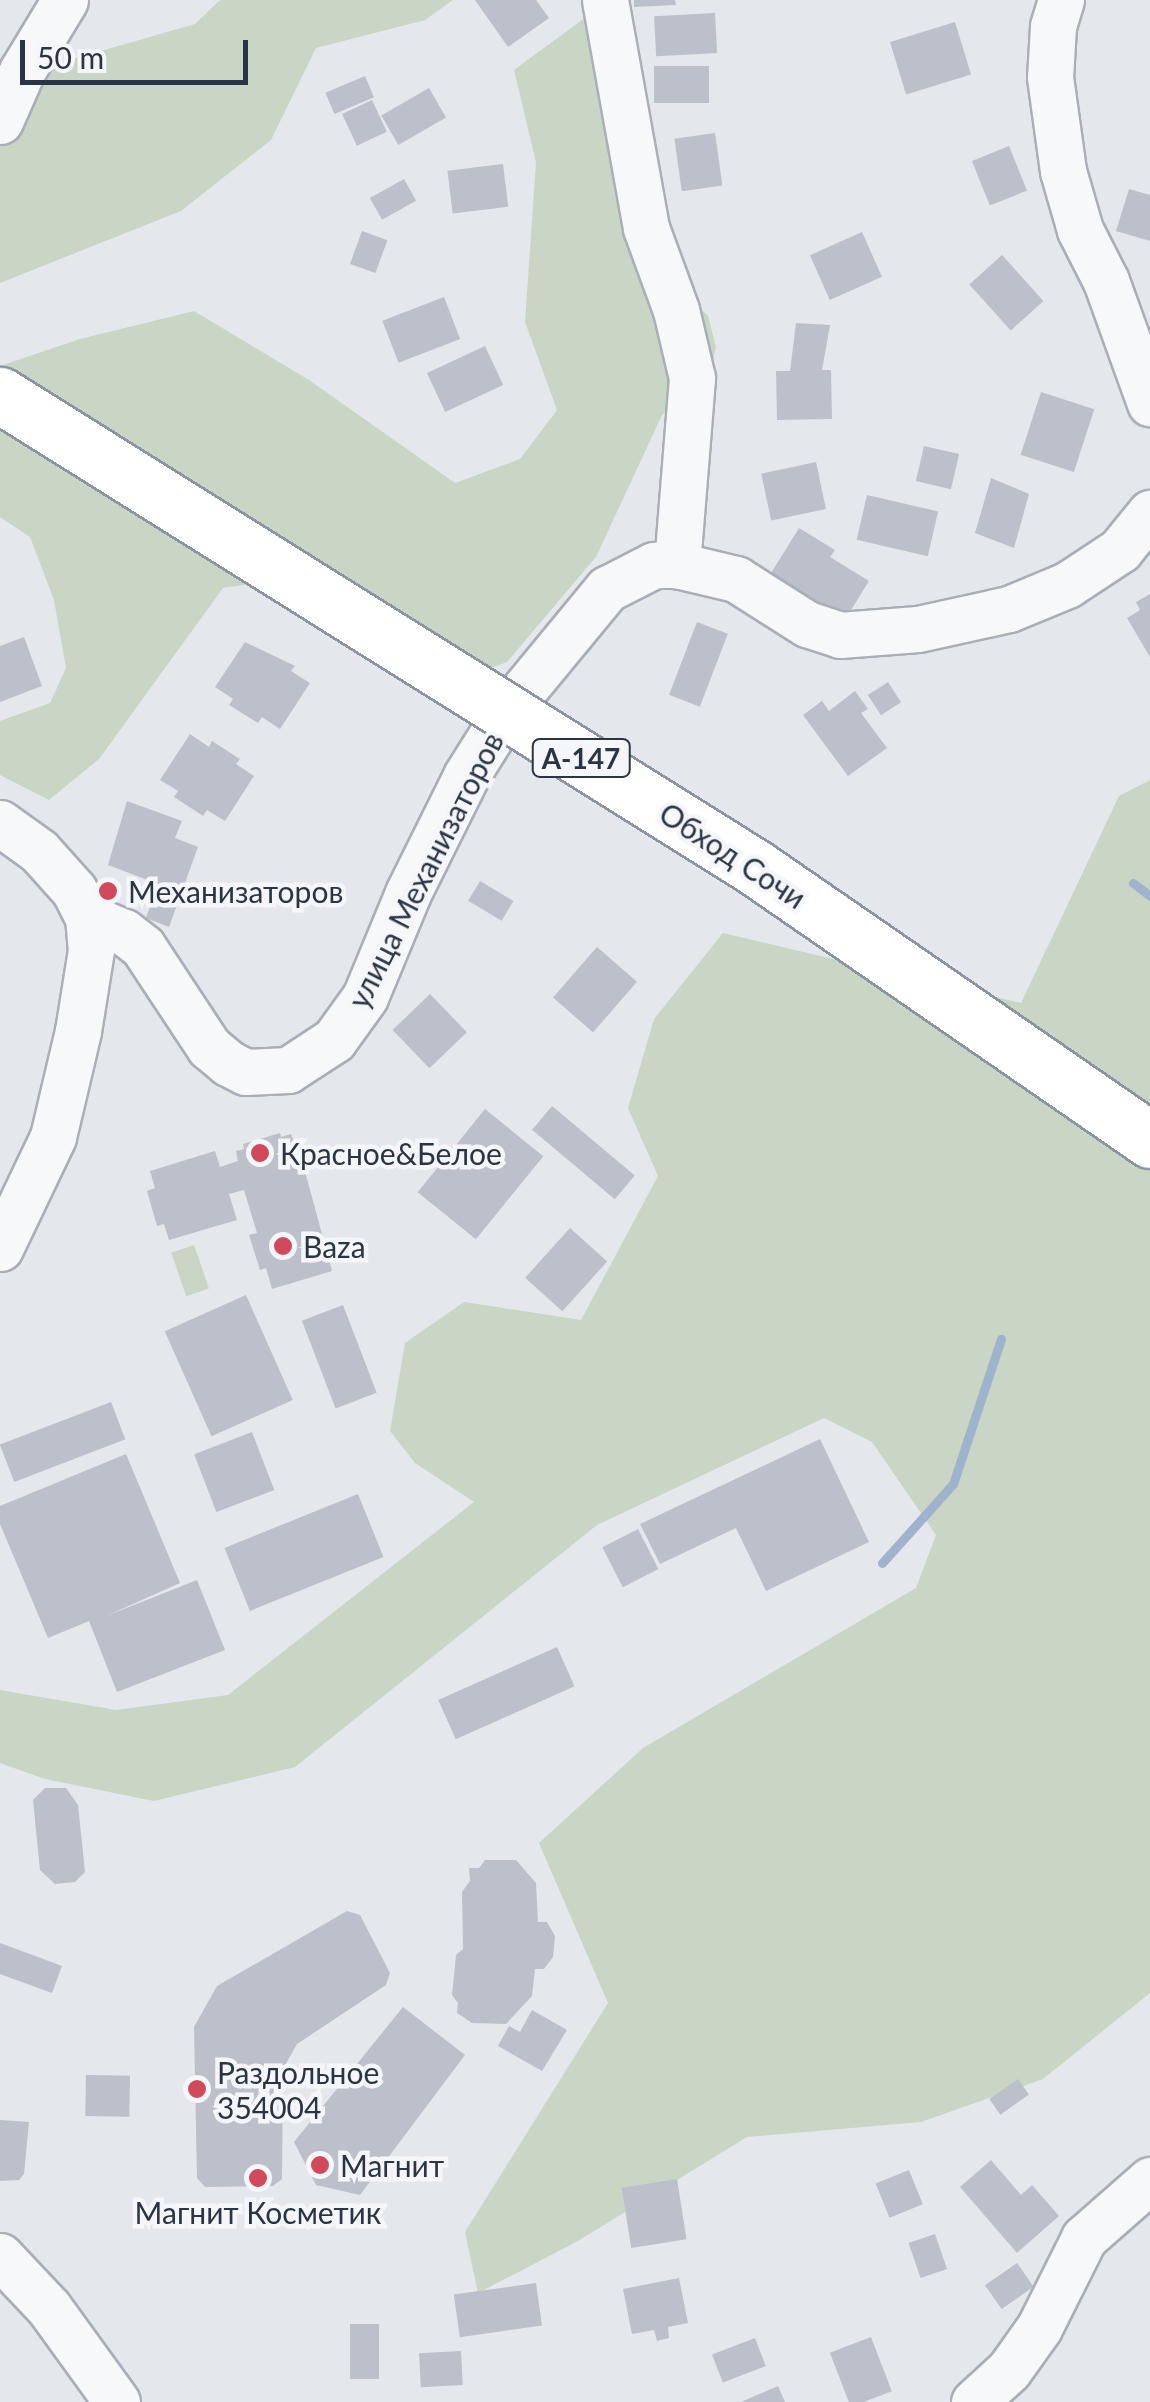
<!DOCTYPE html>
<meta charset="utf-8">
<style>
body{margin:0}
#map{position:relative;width:1150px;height:2402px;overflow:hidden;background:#e4e7ec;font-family:Lato,sans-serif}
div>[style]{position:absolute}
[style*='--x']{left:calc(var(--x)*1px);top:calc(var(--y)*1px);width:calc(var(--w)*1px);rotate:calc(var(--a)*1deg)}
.green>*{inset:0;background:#c9d6c5;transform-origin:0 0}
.stream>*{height:9px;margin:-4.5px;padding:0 4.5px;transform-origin:4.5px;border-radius:4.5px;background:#9fb4cc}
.building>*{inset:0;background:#bbc0ca;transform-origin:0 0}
.roads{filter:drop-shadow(2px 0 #a9aeb7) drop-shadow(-2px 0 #a9aeb7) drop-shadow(0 2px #a9aeb7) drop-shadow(0 -2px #a9aeb7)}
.minor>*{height:45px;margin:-22.5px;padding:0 22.5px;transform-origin:22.5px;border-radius:22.5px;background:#f7f8fa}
.bridges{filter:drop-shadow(2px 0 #8b94a3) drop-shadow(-2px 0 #8b94a3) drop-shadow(0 2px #8b94a3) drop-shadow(0 -2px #8b94a3)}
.highway-bridge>*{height:55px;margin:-27.5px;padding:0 27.5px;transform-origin:27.5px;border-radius:27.5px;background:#fff}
.dots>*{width:28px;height:28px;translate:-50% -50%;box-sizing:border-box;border:5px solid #f4f6f9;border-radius:50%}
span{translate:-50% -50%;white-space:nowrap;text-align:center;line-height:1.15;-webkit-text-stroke:9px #f4f6f9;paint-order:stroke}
.shield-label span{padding:2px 8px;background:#f4f6f9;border:2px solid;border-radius:8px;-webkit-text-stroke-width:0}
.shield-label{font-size:28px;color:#2b3445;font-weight:700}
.street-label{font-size:30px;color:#2b3445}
.poi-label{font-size:30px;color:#2b3445}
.left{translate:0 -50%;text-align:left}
.scale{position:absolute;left:20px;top:40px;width:228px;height:45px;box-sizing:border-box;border:5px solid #2b3445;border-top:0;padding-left:12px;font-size:30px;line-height:35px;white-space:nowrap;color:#2b3445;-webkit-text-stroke:8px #f4f6f9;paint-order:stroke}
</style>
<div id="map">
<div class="green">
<i style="clip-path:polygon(220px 0,453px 0,425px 20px,316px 48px,271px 140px,181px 211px,0 283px,0 113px,38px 69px,195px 24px)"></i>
<i style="clip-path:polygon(597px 9px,641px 250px,708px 316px,716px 347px,708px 381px,662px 415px,596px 557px,507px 662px,443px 686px,270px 581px,223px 588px,99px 759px,49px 800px,0 775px,0 721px,50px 703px,66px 668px,54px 600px,30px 537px,0 517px,0 366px,80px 339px,194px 311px,309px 380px,455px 483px,520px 459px,557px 410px,525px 322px,536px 162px,514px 70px)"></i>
<i style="clip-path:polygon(1150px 780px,1150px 1993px,1043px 2079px,921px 2122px,747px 2137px,578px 2241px,478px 2293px,465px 2232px,608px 2003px,539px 1843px,643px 1748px,916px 1588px,936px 1535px,872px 1442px,824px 1418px,597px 1525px,295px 1767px,154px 1801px,45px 1779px,0 1763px,0 1690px,116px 1710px,228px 1695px,474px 1502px,415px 1463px,390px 1431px,405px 1343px,464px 1302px,581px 1320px,658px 1176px,628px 1108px,654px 1019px,723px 933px,1021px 1003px,1119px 796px)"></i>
<i style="left:194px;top:1245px;width:46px;height:24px;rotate:71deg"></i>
</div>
<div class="stream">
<i style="--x:1133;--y:883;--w:21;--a:37"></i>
<i style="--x:882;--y:1563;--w:106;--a:-48.1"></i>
<i style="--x:953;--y:1484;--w:153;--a:-71.7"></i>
</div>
<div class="building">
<i style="clip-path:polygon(475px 0,536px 0,549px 18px,508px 47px)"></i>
<i style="clip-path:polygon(634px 0,675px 0,676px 5px,634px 7px)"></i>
<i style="left:715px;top:13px;width:40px;height:61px;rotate:87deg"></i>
<i style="left:955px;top:22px;width:55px;height:68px;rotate:73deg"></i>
<i style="left:654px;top:66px;width:55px;height:37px"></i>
<i style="left:365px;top:76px;width:23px;height:43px;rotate:67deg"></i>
<i style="left:429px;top:88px;width:34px;height:55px;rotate:60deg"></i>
<i style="left:372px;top:100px;width:35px;height:33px;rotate:65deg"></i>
<i style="left:715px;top:133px;width:53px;height:41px;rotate:82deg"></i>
<i style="left:1009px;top:146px;width:48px;height:40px;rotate:68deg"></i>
<i style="left:503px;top:164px;width:43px;height:56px;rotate:83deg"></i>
<i style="left:404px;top:179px;width:25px;height:39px;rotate:61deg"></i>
<i style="clip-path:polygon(1129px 189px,1150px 195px,1150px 241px,1116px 231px)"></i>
<i style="left:362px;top:231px;width:27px;height:35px;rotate:20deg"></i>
<i style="left:862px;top:232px;width:49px;height:57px;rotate:66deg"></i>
<i style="left:1002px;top:255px;width:62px;height:44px;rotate:48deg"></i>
<i style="left:444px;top:297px;width:45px;height:66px;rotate:69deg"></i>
<i style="clip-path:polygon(796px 323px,830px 325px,822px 370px,831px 370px,832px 419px,777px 420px,776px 371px,790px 371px)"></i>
<i style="left:485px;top:346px;width:43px;height:64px;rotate:65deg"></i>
<i style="left:1041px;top:392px;width:56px;height:66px;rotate:18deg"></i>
<i style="left:924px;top:446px;width:36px;height:36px;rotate:13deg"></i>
<i style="left:816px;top:462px;width:48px;height:56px;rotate:78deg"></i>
<i style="clip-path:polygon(991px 478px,1029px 494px,1014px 548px,975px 533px)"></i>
<i style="left:867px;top:495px;width:73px;height:46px;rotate:13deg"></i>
<i style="clip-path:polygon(799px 528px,835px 550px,830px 557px,869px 581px,840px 628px,763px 586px)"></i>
<i style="clip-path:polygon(1150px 594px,1150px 657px,1127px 618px,1140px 610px,1136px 602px)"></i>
<i style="left:697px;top:622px;width:33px;height:78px;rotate:21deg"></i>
<i style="clip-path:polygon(24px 637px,42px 686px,0 702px,0 646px)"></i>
<i style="clip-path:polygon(245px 642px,295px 666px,291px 671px,310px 683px,280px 729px,262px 717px,258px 723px,229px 705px,233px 699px,215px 687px)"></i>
<i style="left:888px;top:682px;width:24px;height:24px;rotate:57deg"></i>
<i style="clip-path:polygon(855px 691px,868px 709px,861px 713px,887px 748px,848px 776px,803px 715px,822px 701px,829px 711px)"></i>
<i style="clip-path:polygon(190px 734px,209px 747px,212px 741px,240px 759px,236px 764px,254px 776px,225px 821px,207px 810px,203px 816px,174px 797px,178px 791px,160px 780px)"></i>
<i style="clip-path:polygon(127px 801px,182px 821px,175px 838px,198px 847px,169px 927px,146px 918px,158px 884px,108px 865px)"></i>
<i style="left:480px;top:881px;width:39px;height:23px;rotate:31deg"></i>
<i style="left:597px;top:947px;width:53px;height:67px;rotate:41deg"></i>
<i style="left:430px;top:994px;width:53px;height:52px;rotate:46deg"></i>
<i style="left:552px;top:1106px;width:108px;height:31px;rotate:40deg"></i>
<i style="left:485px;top:1109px;width:75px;height:107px;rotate:39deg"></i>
<i style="clip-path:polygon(280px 1133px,281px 1137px,291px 1134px,303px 1164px,332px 1271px,272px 1289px,266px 1268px,260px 1270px,249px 1235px,257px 1233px,244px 1190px,229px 1194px,237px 1220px,169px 1240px,164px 1224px,157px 1226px,147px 1191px,155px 1188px,150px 1171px,215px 1151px,220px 1167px,238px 1161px,236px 1151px,244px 1149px,243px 1144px)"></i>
<i style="left:570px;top:1228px;width:50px;height:67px;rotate:42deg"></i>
<i style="left:246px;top:1295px;width:115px;height:89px;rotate:66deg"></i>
<i style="left:343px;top:1305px;width:94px;height:44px;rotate:69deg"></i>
<i style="left:111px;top:1402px;width:40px;height:119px;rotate:69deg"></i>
<i style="left:252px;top:1432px;width:62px;height:62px;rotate:69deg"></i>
<i style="clip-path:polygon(820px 1439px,869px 1542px,766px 1591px,736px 1528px,660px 1564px,640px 1524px)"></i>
<i style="clip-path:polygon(126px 1454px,180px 1583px,106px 1616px,197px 1580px,225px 1650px,117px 1692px,89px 1621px,48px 1638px,0 1524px,0 1506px)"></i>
<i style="left:358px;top:1494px;width:68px;height:144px;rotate:68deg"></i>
<i style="left:638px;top:1529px;width:45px;height:40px;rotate:63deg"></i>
<i style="left:557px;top:1647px;width:43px;height:130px;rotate:66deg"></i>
<i style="clip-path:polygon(45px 1788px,66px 1788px,78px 1805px,85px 1872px,75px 1882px,55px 1884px,40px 1870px,33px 1800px)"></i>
<i style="clip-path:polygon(485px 1860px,516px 1860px,536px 1883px,538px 1922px,547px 1922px,555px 1936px,553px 1957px,544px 1969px,535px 1969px,532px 1996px,506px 2024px,472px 2023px,457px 2013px,458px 2003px,452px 1995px,456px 1955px,463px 1949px,462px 1892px,470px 1881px,469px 1868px,479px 1868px)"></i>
<i style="clip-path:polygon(347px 1911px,360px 1915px,390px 1973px,386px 1985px,297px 2044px,283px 2069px,282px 2179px,273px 2186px,205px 2187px,197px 2178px,194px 2027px,217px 1986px)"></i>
<i style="clip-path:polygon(0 1943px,62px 1966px,52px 1993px,0 1974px)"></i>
<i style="clip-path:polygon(403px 2007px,465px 2055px,360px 2195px,316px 2185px,294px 2142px)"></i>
<i style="clip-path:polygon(532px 2010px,567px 2030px,542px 2071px,498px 2046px,509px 2026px,520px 2032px)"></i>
<i style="left:86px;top:2075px;width:44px;height:41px;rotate:1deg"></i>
<i style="left:1018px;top:2079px;width:19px;height:35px;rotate:55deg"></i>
<i style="clip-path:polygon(0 2120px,29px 2122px,24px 2174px,19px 2180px,0 2181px)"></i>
<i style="clip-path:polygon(991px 2160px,1021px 2195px,1032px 2185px,1059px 2216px,1017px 2253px,960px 2187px)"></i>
<i style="left:909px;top:2170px;width:37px;height:36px;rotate:68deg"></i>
<i style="left:677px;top:2179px;width:61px;height:56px;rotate:81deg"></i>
<i style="left:935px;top:2234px;width:37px;height:28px;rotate:71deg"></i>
<i style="left:1017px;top:2263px;width:29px;height:39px;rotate:55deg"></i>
<i style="clip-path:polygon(679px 2278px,688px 2323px,668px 2327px,669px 2338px,657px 2341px,654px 2330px,632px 2334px,623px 2289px)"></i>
<i style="left:536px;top:2283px;width:43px;height:83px;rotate:82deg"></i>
<i style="left:350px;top:2324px;width:29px;height:55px"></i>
<i style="left:871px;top:2337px;width:58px;height:44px;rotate:69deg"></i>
<i style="left:755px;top:2338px;width:30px;height:46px;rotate:69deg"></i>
<i style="left:461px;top:2351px;width:34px;height:42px;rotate:87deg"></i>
<i style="clip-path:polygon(778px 2386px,785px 2402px,741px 2402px)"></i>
</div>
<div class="roads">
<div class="minor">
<i style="--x:605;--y:0;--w:232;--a:79.8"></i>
<i style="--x:646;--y:228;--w:87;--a:69.9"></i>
<i style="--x:676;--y:310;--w:70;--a:76.8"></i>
<i style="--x:692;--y:378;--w:188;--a:94.6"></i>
<i style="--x:1061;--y:0;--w:28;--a:107"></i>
<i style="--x:1053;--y:27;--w:50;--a:93.4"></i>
<i style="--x:1050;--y:77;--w:95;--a:82.1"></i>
<i style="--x:1063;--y:171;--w:61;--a:73.9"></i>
<i style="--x:1080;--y:230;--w:57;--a:63"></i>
<i style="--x:1106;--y:281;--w:130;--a:70.2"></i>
<i style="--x:0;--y:121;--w:55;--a:-66.3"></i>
<i style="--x:22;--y:71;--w:83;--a:-58.8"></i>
<i style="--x:0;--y:823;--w:48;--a:35.7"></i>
<i style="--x:39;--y:851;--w:52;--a:48.1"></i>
<i style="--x:74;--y:890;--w:30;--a:63"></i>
<i style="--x:88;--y:917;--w:33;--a:85"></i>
<i style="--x:91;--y:950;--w:82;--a:99.1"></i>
<i style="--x:78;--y:1031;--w:109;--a:103.3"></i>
<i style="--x:53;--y:1137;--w:123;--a:115.5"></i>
<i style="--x:88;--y:917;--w:39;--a:23"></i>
<i style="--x:124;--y:932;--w:24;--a:38"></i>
<i style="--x:143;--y:947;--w:120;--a:56.6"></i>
<i style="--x:209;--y:1047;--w:25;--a:40"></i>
<i style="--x:228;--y:1063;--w:20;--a:27"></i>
<i style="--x:246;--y:1072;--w:42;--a:-2.7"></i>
<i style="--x:288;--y:1070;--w:55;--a:-33.1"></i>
<i style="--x:334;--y:1040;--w:53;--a:-54.2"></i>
<i style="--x:365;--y:997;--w:113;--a:-67.5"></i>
<i style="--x:408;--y:893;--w:131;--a:-63.6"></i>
<i style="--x:466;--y:776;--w:79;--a:-57.9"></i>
<i style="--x:508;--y:709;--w:156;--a:-50.5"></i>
<i style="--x:607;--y:589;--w:53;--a:-27.1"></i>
<i style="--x:654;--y:565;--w:23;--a:0"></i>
<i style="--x:677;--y:565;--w:61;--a:13.3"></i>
<i style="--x:736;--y:579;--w:84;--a:32.4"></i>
<i style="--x:807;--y:624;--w:35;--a:18"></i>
<i style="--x:840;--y:635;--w:78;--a:-4.4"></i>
<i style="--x:918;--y:629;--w:93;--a:-12.4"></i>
<i style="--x:1009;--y:609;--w:63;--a:-22.5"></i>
<i style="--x:1067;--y:585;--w:64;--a:-33.4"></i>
<i style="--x:1120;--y:550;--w:48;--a:-51"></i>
<i style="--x:0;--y:2256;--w:71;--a:46.7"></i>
<i style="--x:49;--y:2308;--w:116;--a:54.1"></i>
<i style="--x:974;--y:2402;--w:47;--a:-42.4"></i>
<i style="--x:1009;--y:2370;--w:52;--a:-54.5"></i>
<i style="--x:1039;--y:2328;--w:101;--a:-63.4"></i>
<i style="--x:1084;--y:2238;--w:88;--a:-41.3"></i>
</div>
</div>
<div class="bridges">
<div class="highway-bridge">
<i style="--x:0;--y:395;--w:892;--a:32.03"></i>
<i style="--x:756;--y:868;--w:479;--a:34.6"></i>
</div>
</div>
<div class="dots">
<i style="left:108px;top:891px;background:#d1495b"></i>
<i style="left:260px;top:1153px;background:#d1495b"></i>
<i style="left:283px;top:1246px;background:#d1495b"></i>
<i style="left:197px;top:2089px;background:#d1495b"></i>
<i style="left:320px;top:2165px;background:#d1495b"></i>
<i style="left:258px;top:2178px;background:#d1495b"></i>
</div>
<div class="shield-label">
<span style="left:581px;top:758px">А-147</span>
</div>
<div class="street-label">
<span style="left:733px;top:855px;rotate:33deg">Обход Сочи</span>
<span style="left:425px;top:870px;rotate:-63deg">улица Механизаторов</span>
</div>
<div class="poi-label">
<span class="left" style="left:128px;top:891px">Механизаторов</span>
<span class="left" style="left:280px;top:1153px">Красное&amp;Белое</span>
<span class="left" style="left:303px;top:1246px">Baza</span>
<span class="left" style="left:217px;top:2089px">Раздольное<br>354004</span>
<span class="left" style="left:340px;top:2165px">Магнит</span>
<span style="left:258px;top:2212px">Магнит Косметик</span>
</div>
<div class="scale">50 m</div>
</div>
